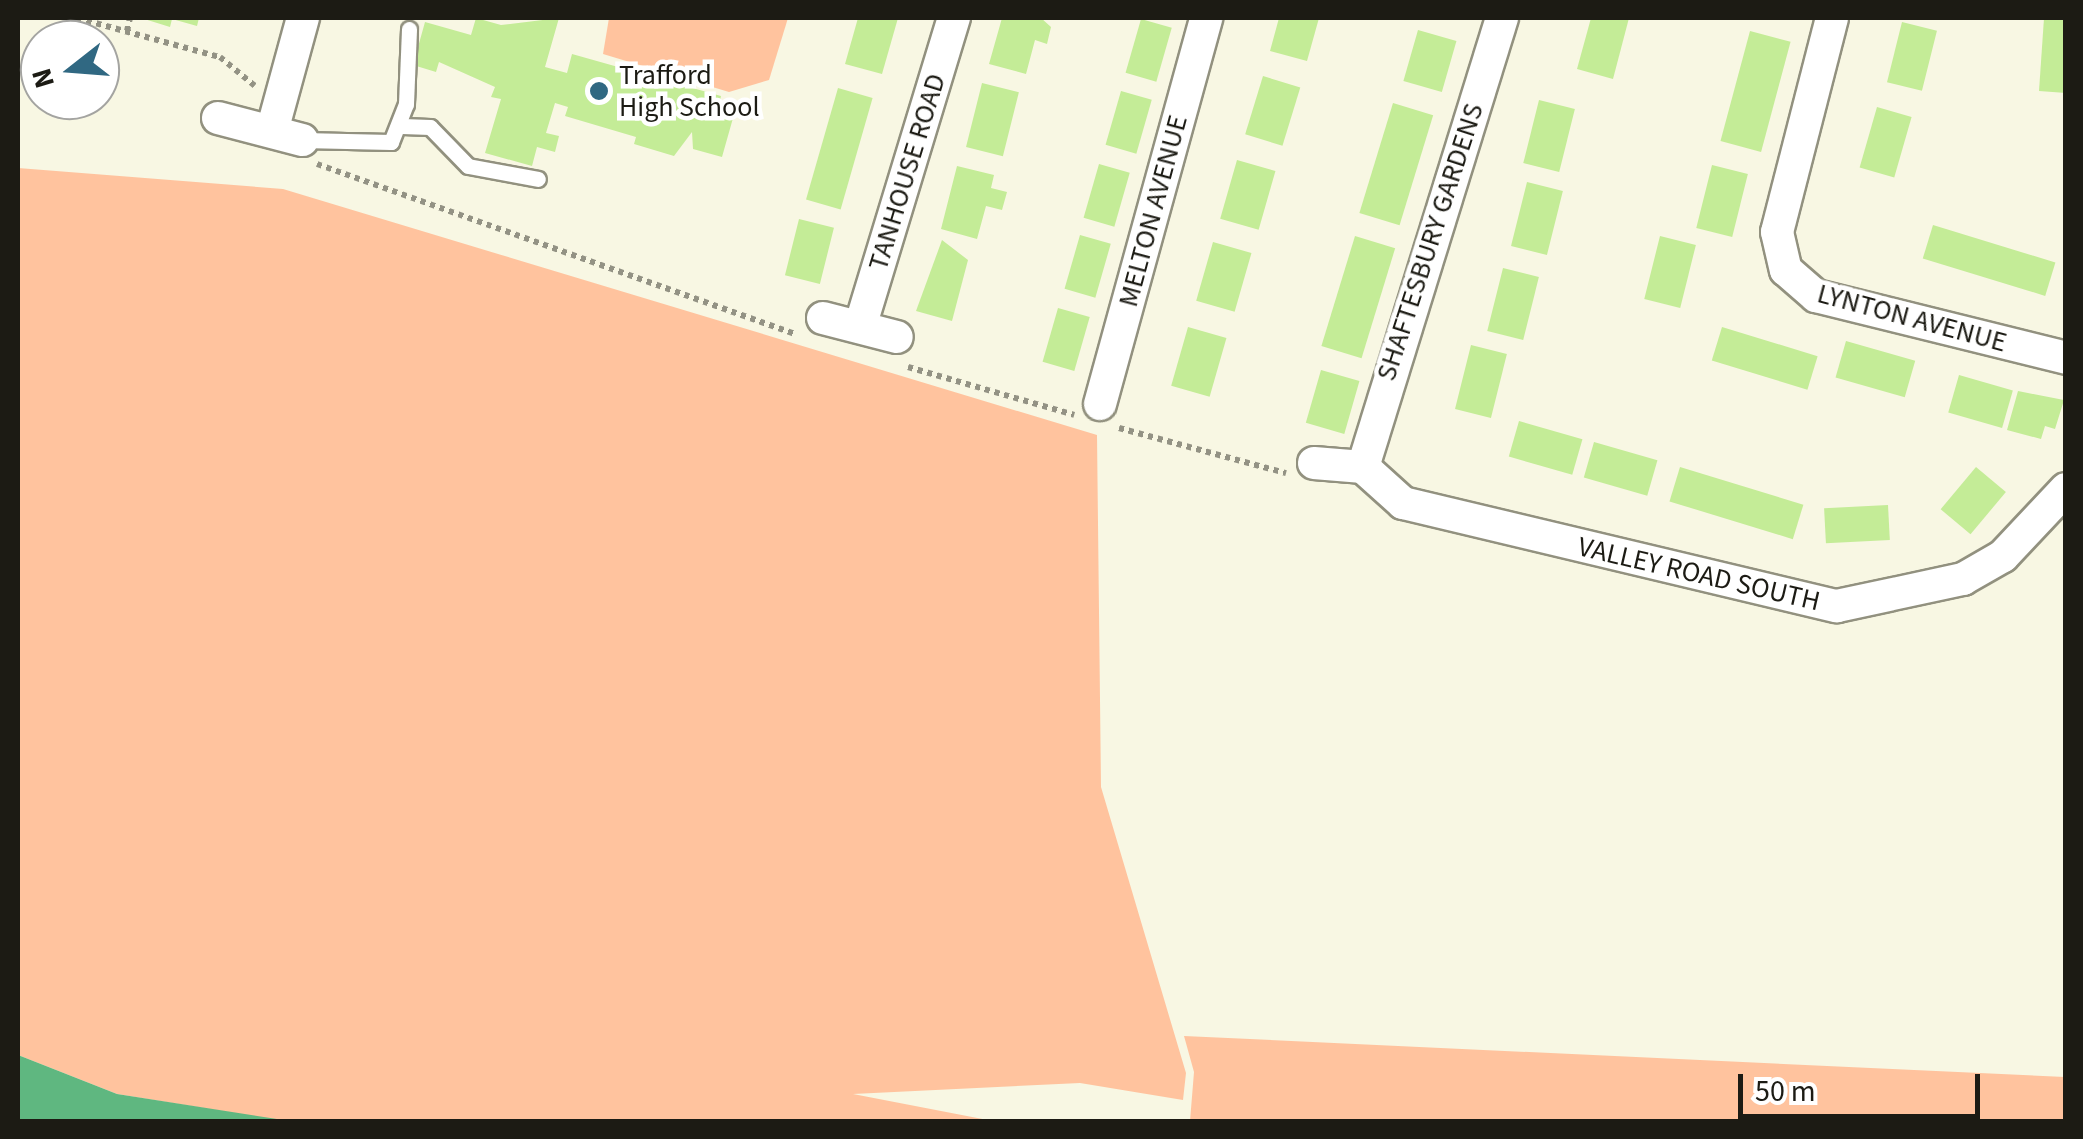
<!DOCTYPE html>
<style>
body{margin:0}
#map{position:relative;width:2083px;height:1139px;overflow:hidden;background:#f8f7e3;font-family:"Source Sans 3",sans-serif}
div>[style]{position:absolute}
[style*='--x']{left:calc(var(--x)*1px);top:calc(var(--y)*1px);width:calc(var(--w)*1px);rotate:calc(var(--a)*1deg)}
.green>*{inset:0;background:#ffc39e}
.water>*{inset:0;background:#5fb780}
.building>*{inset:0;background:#c4ec97;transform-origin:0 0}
.path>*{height:6px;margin-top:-3px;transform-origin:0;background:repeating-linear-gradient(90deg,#939284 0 5px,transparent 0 10px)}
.roads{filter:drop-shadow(2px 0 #92917f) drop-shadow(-2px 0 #92917f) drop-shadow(0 2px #92917f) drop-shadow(0 -2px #92917f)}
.lane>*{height:15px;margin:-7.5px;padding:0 7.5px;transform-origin:7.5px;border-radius:7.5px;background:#fff}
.street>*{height:32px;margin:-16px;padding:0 16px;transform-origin:16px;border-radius:16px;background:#fff}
.dots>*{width:28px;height:28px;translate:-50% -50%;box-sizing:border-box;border:5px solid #fff;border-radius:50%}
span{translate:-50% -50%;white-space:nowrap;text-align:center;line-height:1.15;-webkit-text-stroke:9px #fff;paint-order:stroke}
.poi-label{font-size:28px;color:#1c1b14}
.left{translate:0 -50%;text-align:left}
.street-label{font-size:28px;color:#1c1b14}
.frame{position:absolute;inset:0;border:20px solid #1c1b14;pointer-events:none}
.north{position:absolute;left:20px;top:20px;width:100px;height:100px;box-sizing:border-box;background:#fff;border:2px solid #a4a4a1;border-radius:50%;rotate:253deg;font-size:28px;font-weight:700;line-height:40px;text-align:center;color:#1c1b14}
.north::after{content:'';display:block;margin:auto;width:35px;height:45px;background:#306882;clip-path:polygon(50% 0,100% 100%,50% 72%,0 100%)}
.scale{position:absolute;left:1738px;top:1074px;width:242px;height:45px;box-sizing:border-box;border:5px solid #1c1b14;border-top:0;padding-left:12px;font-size:30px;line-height:35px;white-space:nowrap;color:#1c1b14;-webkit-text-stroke:8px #fff;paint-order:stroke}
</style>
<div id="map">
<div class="green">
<i style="clip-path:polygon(609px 18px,788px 18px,769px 80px,729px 92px,603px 54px)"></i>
<i style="clip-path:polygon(18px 168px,283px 189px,1097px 435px,1101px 787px,1186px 1073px,1183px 1100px,1080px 1083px,853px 1094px,998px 1122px,290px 1122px,117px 1094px,18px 1055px)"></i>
<i style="clip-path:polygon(1184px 1036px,2065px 1077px,2065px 1121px,1190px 1121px,1194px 1072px)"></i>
</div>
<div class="water">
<i style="clip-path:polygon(18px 1055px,117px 1094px,290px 1121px,18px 1121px)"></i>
</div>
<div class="building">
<i style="clip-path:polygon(141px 18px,199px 18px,197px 26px,172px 19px,170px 27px)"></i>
<i style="clip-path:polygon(476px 18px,501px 25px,559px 18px,545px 67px,567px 73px,572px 54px,721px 96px,719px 106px,735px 111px,722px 157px,693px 149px,692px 132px,674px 156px,634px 144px,636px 137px,565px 116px,568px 107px,555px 103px,546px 133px,559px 136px,555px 152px,537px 147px,532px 166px,485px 153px,501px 99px,491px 97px,495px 87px,439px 62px,436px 72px,413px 65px,425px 22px,471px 35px)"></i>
<i style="clip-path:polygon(858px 18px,898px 18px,882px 74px,845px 64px)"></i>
<i style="clip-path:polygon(1002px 18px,1041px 18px,1051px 27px,1047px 44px,1035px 40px,1026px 74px,989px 64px)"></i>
<i style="clip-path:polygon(1279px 18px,1319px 18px,1307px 61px,1270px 51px)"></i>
<i style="clip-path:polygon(1591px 18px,1629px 18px,1613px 79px,1577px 69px)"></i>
<i style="clip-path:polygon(2044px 18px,2066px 18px,2066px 93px,2039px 91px)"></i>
<i style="left:1141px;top:19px;width:32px;height:56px;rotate:16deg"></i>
<i style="left:1902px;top:22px;width:36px;height:62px;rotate:14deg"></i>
<i style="left:1418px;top:30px;width:40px;height:53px;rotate:16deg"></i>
<i style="left:1750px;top:31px;width:42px;height:114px;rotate:15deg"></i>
<i style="left:1263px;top:76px;width:39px;height:61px;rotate:17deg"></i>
<i style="left:982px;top:83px;width:38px;height:66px;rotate:14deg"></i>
<i style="left:838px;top:88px;width:36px;height:116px;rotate:16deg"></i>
<i style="left:1121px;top:91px;width:32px;height:56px;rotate:16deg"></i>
<i style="left:1539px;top:100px;width:37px;height:65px;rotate:14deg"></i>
<i style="left:1393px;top:103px;width:42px;height:115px;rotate:17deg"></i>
<i style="left:1877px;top:107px;width:36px;height:63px;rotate:16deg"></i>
<i style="left:1237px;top:160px;width:40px;height:61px;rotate:16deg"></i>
<i style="left:1099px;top:164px;width:32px;height:56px;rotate:16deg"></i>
<i style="left:1712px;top:165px;width:37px;height:65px;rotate:14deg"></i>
<i style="clip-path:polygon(957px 166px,994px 175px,991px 188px,1007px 192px,1002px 210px,986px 206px,977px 239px,941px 229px)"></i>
<i style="left:1527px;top:182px;width:37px;height:66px;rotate:14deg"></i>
<i style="left:799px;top:219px;width:36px;height:58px;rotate:14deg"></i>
<i style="left:1933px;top:225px;width:128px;height:35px;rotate:17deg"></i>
<i style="left:1080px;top:235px;width:32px;height:56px;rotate:16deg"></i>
<i style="left:1355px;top:236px;width:42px;height:115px;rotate:17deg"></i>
<i style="left:1660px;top:236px;width:37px;height:65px;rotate:14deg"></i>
<i style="clip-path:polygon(942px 240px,968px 260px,952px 321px,916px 311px)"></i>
<i style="left:1213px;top:242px;width:40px;height:61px;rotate:16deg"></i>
<i style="left:1503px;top:268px;width:37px;height:65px;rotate:14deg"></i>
<i style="left:1058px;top:308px;width:33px;height:56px;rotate:16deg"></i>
<i style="left:1188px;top:327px;width:40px;height:61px;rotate:16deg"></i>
<i style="left:1722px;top:327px;width:100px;height:35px;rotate:17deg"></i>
<i style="left:1846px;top:341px;width:72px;height:38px;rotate:16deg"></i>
<i style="left:1471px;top:345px;width:37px;height:66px;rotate:14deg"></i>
<i style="left:1321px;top:370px;width:40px;height:55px;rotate:16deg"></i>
<i style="left:1959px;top:375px;width:56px;height:39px;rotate:16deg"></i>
<i style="clip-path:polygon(2018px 391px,2064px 400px,2055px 429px,2045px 426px,2041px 439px,2007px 430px)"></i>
<i style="left:1519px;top:421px;width:66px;height:37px;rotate:16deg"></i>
<i style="left:1594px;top:442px;width:66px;height:37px;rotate:16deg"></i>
<i style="left:1680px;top:467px;width:129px;height:36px;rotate:17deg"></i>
<i style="left:1976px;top:467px;width:39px;height:55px;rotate:40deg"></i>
<i style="left:1888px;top:505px;width:35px;height:64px;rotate:87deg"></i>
</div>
<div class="path">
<i style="--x:77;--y:18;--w:148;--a:15.3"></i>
<i style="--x:220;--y:57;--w:45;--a:39.6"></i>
<i style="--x:127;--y:31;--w:13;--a:-77"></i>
<i style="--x:317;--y:164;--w:507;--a:19.58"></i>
<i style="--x:908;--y:367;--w:173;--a:16.1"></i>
<i style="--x:1119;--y:428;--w:173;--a:15.1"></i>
</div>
<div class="roads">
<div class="lane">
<i style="--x:402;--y:126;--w:28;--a:2"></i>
<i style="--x:430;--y:127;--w:54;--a:45.7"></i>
<i style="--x:468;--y:166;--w:71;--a:10.5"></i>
<i style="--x:302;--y:140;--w:89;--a:1.3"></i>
<i style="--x:391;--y:142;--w:41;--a:-68.5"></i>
<i style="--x:406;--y:104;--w:75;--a:-87.7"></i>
</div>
<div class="street">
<i style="--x:1832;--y:18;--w:221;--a:104.4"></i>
<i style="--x:1777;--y:232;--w:39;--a:77"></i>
<i style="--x:1786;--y:270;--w:40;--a:41"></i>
<i style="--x:1816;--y:296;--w:258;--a:13.9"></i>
<i style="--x:218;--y:118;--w:87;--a:14.7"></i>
<i style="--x:272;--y:131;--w:117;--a:-74.7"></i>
<i style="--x:823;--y:318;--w:76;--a:14.4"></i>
<i style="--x:860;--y:327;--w:323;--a:-73.1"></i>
<i style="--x:1100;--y:404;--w:400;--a:-74.6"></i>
<i style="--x:1314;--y:463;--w:49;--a:4.7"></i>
<i style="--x:1363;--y:467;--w:54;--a:42"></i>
<i style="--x:1403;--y:503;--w:446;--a:13.4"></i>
<i style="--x:1837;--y:606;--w:129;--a:-12.1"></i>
<i style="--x:1963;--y:579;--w:46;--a:-29.9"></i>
<i style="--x:2003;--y:556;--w:92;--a:-46.8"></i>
<i style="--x:1363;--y:467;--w:470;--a:-72.8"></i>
</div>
</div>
<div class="dots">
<i style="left:599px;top:91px;background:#306882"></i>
</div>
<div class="poi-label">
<span class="left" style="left:619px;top:91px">Trafford<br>High School</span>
</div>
<div class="street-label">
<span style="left:907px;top:172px;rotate:-73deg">TANHOUSE ROAD</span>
<span style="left:1153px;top:211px;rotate:-75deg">MELTON AVENUE</span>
<span style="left:1430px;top:242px;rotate:-72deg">SHAFTESBURY GARDENS</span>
<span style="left:1912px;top:318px;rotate:15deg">LYNTON AVENUE</span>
<span style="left:1699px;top:574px;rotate:13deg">VALLEY ROAD SOUTH</span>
</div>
<div class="frame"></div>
<div class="north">N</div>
<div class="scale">50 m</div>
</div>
